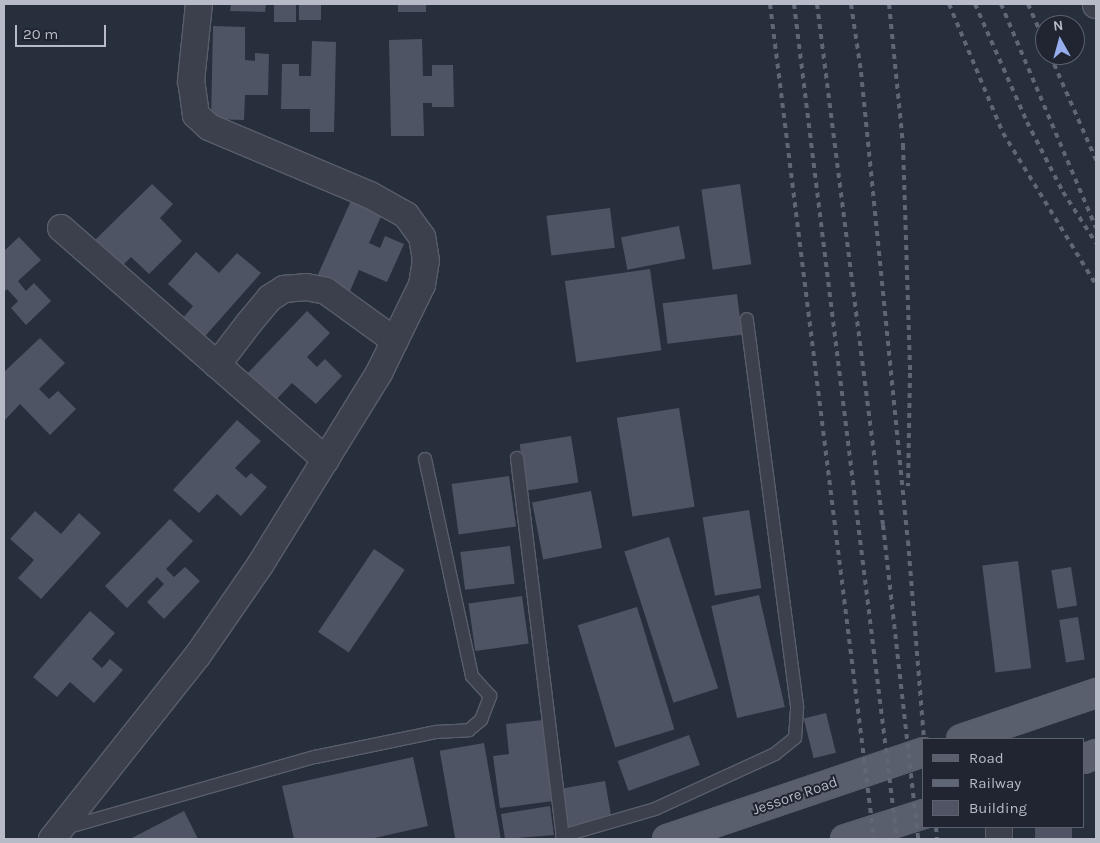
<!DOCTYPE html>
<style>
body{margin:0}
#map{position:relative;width:1100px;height:843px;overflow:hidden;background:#272e3c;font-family:Karla,sans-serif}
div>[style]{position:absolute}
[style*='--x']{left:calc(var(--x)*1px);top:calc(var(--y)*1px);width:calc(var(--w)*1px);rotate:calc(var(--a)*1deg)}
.building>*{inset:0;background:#4e5464;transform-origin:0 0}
.roads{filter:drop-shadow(1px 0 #595e6a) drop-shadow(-1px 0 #595e6a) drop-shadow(0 1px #595e6a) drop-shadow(0 -1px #595e6a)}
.service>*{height:12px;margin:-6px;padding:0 6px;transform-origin:6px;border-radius:6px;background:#3b404c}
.minor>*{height:26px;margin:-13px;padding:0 13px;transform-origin:13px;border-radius:13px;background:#3b404c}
.primary>*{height:28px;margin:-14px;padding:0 14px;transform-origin:14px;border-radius:14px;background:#595f6c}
.rail>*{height:4px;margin-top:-2px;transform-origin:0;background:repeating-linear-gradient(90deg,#5f6675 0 5px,transparent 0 10px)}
span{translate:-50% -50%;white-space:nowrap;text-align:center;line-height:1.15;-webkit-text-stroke:4px #202531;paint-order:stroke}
.street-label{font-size:15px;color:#b7bbc7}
.frame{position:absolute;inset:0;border:5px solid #b7bbc7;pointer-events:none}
.legend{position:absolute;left:922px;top:738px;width:162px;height:90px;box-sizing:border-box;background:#202531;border:1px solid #5c616d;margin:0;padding:6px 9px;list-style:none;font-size:15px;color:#b7bbc7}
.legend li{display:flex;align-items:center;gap:10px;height:25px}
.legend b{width:25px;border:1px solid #5c616d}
.north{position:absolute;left:1035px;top:15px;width:50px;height:50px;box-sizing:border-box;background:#202531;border:1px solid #5c616d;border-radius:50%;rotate:353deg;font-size:14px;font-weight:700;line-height:20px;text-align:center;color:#b7bbc7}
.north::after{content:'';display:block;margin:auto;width:18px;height:22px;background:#96aeed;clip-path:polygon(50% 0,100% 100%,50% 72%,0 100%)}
.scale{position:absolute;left:15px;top:25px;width:91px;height:22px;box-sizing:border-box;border:2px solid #b7bbc7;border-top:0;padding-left:6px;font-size:15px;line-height:18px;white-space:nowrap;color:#b7bbc7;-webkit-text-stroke:4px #202531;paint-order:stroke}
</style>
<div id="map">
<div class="building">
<i style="clip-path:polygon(231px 4px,266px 4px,265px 12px,230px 11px)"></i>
<i style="left:274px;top:4px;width:22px;height:18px"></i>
<i style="left:299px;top:4px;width:22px;height:16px"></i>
<i style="left:398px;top:4px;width:28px;height:8px"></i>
<i style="clip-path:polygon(213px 26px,245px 27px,245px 60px,255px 61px,255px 53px,269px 54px,268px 95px,245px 95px,244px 120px,211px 119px)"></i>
<i style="clip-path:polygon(422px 39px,423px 76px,432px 76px,432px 65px,453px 65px,454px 107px,432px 107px,432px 103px,423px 103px,424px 136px,391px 136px,389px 40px)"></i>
<i style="clip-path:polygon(312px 41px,336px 42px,334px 132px,310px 132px,310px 109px,281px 109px,282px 64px,299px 64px,299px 76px,311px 76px)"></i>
<i style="clip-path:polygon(152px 184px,173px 204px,160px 218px,182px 241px,149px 274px,131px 257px,118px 270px,92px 243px)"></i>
<i style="left:740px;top:184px;width:81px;height:39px;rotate:82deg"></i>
<i style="clip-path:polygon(354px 194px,385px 208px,369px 243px,380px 248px,385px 236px,404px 244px,387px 282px,359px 270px,348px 296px,315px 281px)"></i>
<i style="left:610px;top:208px;width:40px;height:64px;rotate:83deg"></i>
<i style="left:679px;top:226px;width:33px;height:59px;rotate:79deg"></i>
<i style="clip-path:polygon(19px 237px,41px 260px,18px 281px,26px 291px,34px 283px,51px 301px,26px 325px,11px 308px,18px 301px,7px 289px,4px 292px,4px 251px)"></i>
<i style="clip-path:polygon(196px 252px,219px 273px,237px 253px,261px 273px,199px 343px,178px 324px,193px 306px,168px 284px)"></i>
<i style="left:650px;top:269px;width:82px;height:86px;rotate:82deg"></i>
<i style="left:737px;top:294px;width:41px;height:75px;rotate:83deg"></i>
<i style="clip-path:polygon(307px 311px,330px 333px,307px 357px,317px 367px,325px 359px,342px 376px,316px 404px,292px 383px,275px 401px,246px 375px)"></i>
<i style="clip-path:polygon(40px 338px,65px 363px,39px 389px,49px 399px,58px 391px,76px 409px,50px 435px,20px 404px,4px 421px,4px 372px)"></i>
<i style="left:679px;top:408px;width:100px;height:63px;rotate:81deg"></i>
<i style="clip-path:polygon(237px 420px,261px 441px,235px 468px,246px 478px,251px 473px,267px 487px,241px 516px,217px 494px,199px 513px,173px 490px)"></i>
<i style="left:571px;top:436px;width:47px;height:52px;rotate:81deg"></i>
<i style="left:509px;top:476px;width:51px;height:58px;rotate:82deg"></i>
<i style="left:591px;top:491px;width:58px;height:60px;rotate:79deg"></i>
<i style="left:749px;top:510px;width:79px;height:47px;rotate:81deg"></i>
<i style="clip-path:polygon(35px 511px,61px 534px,79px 513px,101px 533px,41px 599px,18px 578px,34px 560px,10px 539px)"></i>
<i style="clip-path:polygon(170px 519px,193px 541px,166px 569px,174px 577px,185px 567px,200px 581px,164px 619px,147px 602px,164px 584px,157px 577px,127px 608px,105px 586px)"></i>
<i style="left:669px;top:537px;width:159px;height:47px;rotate:72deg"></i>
<i style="left:510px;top:546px;width:38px;height:50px;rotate:83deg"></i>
<i style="left:374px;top:549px;width:37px;height:100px;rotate:34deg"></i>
<i style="left:1018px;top:561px;width:108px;height:36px;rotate:83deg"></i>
<i style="left:1071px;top:567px;width:39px;height:20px;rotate:81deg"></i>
<i style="left:759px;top:595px;width:115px;height:49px;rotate:77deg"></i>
<i style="left:522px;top:596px;width:48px;height:54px;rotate:82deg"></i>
<i style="left:637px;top:607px;width:128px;height:62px;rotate:73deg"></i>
<i style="clip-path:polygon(90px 611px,115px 633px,92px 659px,102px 668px,110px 659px,123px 670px,94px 703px,70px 682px,57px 697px,33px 677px)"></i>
<i style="left:1078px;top:617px;width:43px;height:19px;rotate:81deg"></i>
<i style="left:826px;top:713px;width:41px;height:23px;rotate:76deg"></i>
<i style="clip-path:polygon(543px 720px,553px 801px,500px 808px,493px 756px,509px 754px,506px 724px)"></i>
<i style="left:689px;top:735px;width:32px;height:76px;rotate:70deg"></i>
<i style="left:484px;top:743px;width:97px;height:45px;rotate:80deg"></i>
<i style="clip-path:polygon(413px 757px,428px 826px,370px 839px,294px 839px,282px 786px)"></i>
<i style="left:605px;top:781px;width:39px;height:45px;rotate:80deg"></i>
<i style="clip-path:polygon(550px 806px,554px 835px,505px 839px,501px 814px)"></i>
<i style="clip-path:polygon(184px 811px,198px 839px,130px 839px)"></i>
<i style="left:1035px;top:827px;width:37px;height:12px"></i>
</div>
<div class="roads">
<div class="service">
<i style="--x:517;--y:458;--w:384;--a:83.1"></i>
<i style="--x:65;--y:828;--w:260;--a:-15.9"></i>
<i style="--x:315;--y:757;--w:124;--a:-11.7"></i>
<i style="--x:436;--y:732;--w:33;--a:-3"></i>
<i style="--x:469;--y:730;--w:16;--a:-40"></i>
<i style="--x:481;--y:720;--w:26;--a:-69"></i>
<i style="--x:490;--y:696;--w:27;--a:-132"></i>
<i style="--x:472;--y:676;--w:222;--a:-102.2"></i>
<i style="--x:562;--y:836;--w:97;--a:-16.2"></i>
<i style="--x:655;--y:809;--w:132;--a:-24.6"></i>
<i style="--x:775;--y:754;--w:26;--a:-39"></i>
<i style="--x:795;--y:738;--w:32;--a:-86"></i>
<i style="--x:797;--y:706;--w:390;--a:-97.4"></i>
</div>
<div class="minor">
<i style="--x:1096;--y:4;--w:1;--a:90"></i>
<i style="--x:61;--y:228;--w:352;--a:41.2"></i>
<i style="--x:217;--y:365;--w:53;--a:-52.7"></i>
<i style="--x:249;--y:323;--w:33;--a:-50"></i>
<i style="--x:270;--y:298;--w:17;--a:-33"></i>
<i style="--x:284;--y:289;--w:22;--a:-5"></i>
<i style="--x:306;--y:287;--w:20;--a:11"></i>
<i style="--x:326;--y:291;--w:85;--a:35.9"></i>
<i style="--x:999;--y:827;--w:12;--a:90"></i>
<i style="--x:52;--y:839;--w:235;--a:-51.6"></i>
<i style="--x:198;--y:655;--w:109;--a:-55.4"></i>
<i style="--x:260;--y:565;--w:226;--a:-58.2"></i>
<i style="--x:379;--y:373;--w:98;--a:-64"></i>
<i style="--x:422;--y:285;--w:24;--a:-81"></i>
<i style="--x:426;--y:261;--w:24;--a:-99"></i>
<i style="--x:422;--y:237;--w:27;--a:-126"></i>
<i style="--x:406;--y:215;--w:41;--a:-150.9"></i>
<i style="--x:370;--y:195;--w:175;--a:-157.1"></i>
<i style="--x:209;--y:127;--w:18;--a:-137"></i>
<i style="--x:196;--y:115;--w:34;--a:-98"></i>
<i style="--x:191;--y:81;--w:77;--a:-84.1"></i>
</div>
<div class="primary">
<i style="--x:961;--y:739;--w:143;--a:-18.8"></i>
<i style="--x:1084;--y:759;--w:13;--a:-23"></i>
<i style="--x:667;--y:839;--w:271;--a:-18.7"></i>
<i style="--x:845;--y:839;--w:83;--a:-17.6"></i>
</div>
</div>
<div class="rail">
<i style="--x:770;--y:4;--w:841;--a:82.9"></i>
<i style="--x:794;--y:4;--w:841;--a:82.97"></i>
<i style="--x:817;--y:4;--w:525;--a:82.78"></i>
<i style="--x:883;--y:525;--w:316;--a:83.6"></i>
<i style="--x:851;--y:4;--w:69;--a:81.6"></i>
<i style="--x:861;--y:72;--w:471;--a:84.3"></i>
<i style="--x:908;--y:541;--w:199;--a:85.4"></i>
<i style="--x:889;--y:4;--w:142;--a:84.3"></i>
<i style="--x:903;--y:145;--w:228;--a:88.2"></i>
<i style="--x:910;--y:373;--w:113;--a:91"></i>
<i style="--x:949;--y:4;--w:140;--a:67.3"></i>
<i style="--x:1003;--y:133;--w:178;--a:58.5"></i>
<i style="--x:975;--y:4;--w:129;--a:66.2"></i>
<i style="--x:1027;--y:122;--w:79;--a:62.8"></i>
<i style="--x:1063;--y:192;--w:61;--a:57.1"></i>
<i style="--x:1001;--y:4;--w:243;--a:67"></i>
<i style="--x:1028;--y:4;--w:43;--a:66.4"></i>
<i style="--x:1050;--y:55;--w:115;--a:66.3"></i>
<i style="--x:936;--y:827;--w:12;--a:85"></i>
</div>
<div class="street-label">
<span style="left:795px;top:796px;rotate:-19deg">Jessore Road</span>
</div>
<div class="frame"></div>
<ul class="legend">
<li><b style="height:6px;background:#595f6c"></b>Road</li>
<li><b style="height:6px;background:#5f6675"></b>Railway</li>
<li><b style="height:14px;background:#4e5464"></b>Building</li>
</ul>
<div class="north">N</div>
<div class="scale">20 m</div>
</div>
